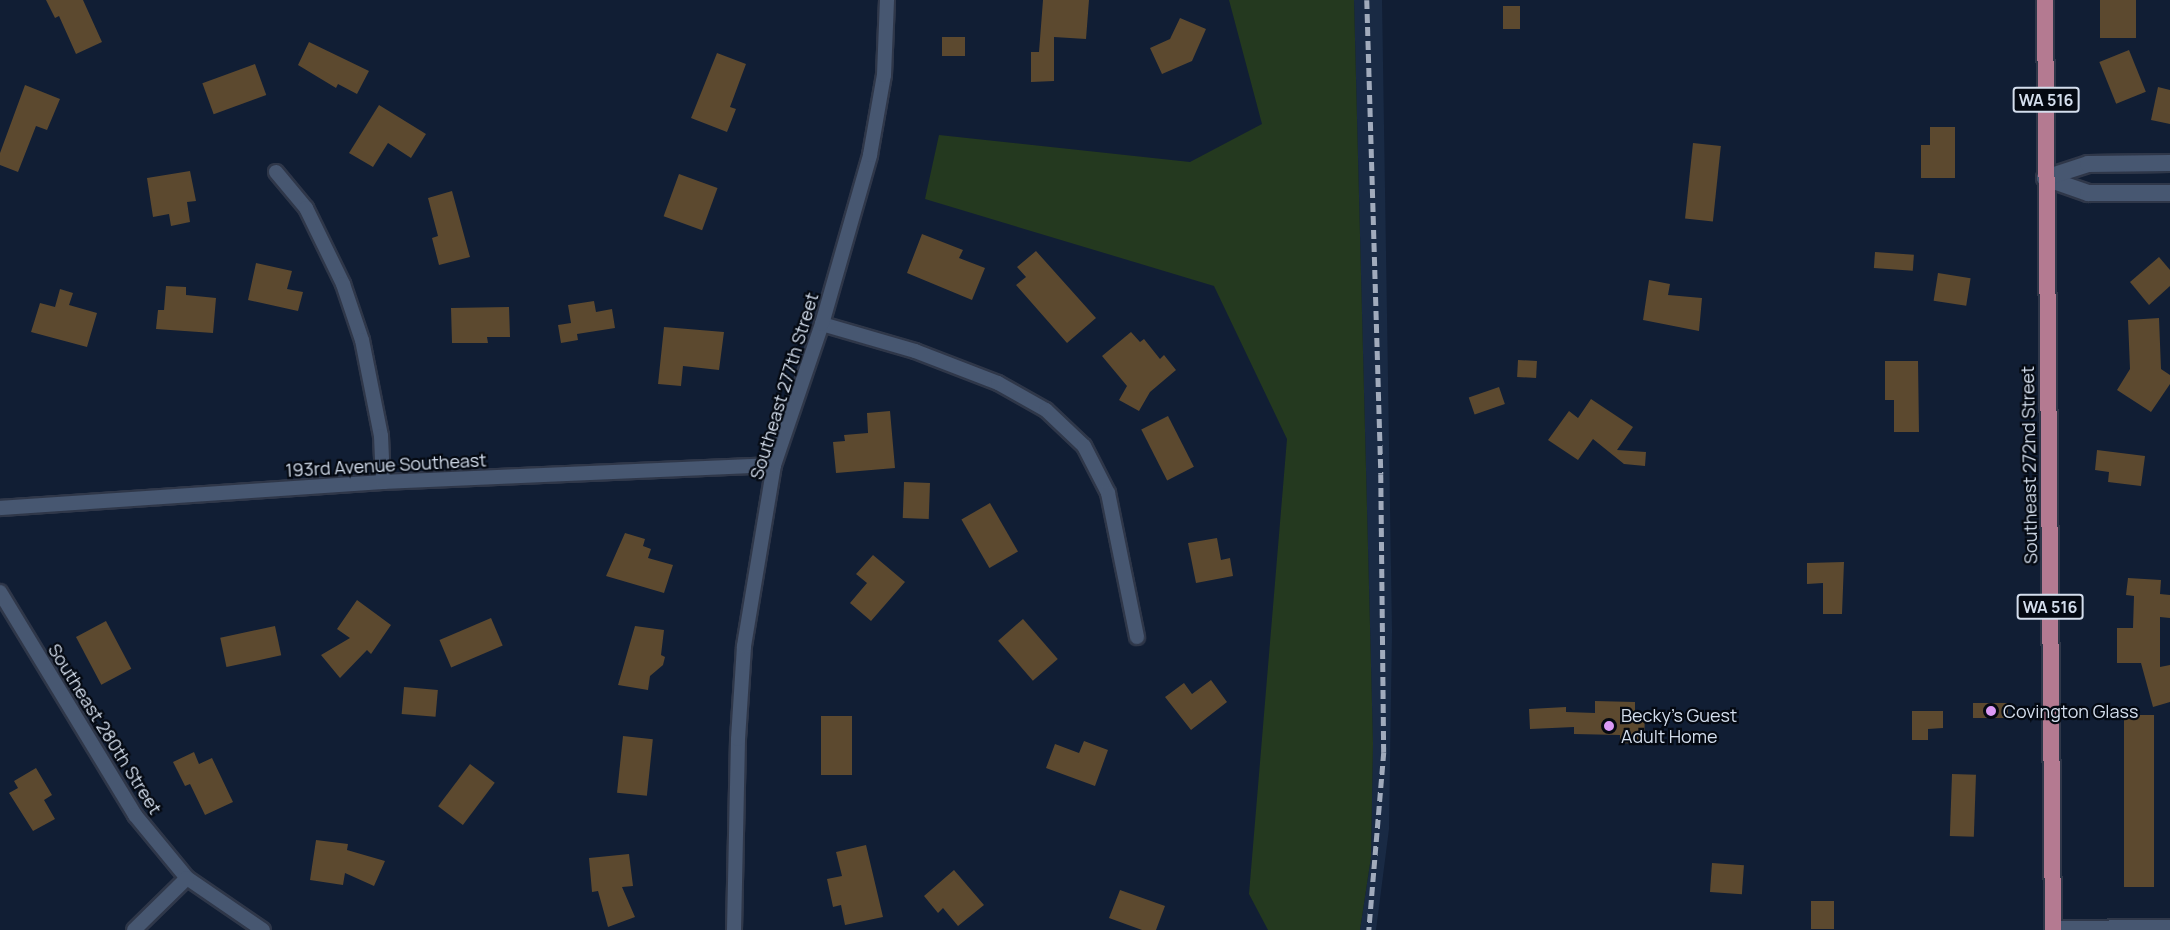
<!DOCTYPE html>
<style>
body{margin:0}
#map{position:relative;width:2170px;height:930px;overflow:hidden;background:#111e34;font-family:Manrope,sans-serif}
div>[style]{position:absolute}
[style*='--x']{left:calc(var(--x)*1px);top:calc(var(--y)*1px);width:calc(var(--w)*1px);rotate:calc(var(--a)*1deg)}
.built>*{inset:0;background:#192a44}
.green>*{inset:0;background:#24391f}
.building>*{inset:0;background:#5c492f;transform-origin:0 0}
.roads{filter:drop-shadow(2px 0 #2f3749) drop-shadow(-2px 0 #2f3749) drop-shadow(0 2px #2f3749) drop-shadow(0 -2px #2f3749)}
.minor>*{height:14px;margin:-7px;padding:0 7px;transform-origin:7px;border-radius:7px;background:#475771}
.tertiary>*{height:16px;margin:-8px;padding:0 8px;transform-origin:8px;border-radius:8px;background:#475771}
.primary>*{height:16px;margin:-8px;padding:0 8px;transform-origin:8px;border-radius:8px;background:#b47a91}
.rail>*{height:4.5px;margin-top:-2.25px;transform-origin:0;background:repeating-linear-gradient(90deg,#a1abbc 0 9px,transparent 0 13.5px)}
.dots>*{width:16px;height:16px;translate:-50% -50%;box-sizing:border-box;border:3px solid #040912;border-radius:50%}
span{translate:-50% -50%;white-space:nowrap;text-align:center;line-height:1.15;-webkit-text-stroke:4.5px #040912;paint-order:stroke}
.shield-label span{padding:2px 4px;background:#040912;border:2px solid;border-radius:4px;-webkit-text-stroke-width:0}
.shield-label{font-size:16px;color:#d4deed;font-weight:700}
.street-label{font-size:18px;color:#d4deed}
.poi-label{font-size:18px;color:#d4deed}
.left{translate:0 -50%;text-align:left}
</style>
<div id="map">
<div class="built">
<i style="clip-path:polygon(1354px 0,1382px 0,1392px 631px,1389px 829px,1376px 930px,1360px 930px,1371px 857px,1373px 744px)"></i>
</div>
<div class="green">
<i style="clip-path:polygon(1229px 0,1354px 0,1373px 743px,1371px 857px,1360px 930px,1268px 930px,1249px 894px,1287px 439px,1214px 286px,925px 199px,939px 135px,1190px 162px,1262px 124px)"></i>
</div>
<div class="building">
<i style="clip-path:polygon(46px 0,83px 0,102px 42px,76px 54px,59px 16px,55px 18px)"></i>
<i style="clip-path:polygon(1043px 0,1089px 0,1086px 39px,1054px 37px,1054px 81px,1031px 82px,1031px 52px,1039px 52px)"></i>
<i style="left:2100px;top:0;width:36px;height:38px"></i>
<i style="left:1503px;top:6px;width:17px;height:23px"></i>
<i style="clip-path:polygon(1180px 18px,1206px 29px,1192px 61px,1162px 74px,1150px 48px,1170px 39px)"></i>
<i style="left:942px;top:37px;width:23px;height:19px"></i>
<i style="clip-path:polygon(309px 42px,369px 71px,357px 94px,338px 84px,336px 88px,298px 65px)"></i>
<i style="left:2129px;top:50px;width:45px;height:32px;rotate:68deg"></i>
<i style="clip-path:polygon(717px 53px,746px 64px,730px 107px,736px 109px,727px 132px,691px 118px)"></i>
<i style="left:255px;top:64px;width:33px;height:56px;rotate:70deg"></i>
<i style="clip-path:polygon(25px 85px,60px 99px,47px 130px,36px 126px,18px 172px,0 165px,0 153px)"></i>
<i style="clip-path:polygon(2158px 87px,2170px 90px,2170px 124px,2151px 120px)"></i>
<i style="clip-path:polygon(379px 105px,426px 134px,411px 158px,388px 143px,373px 167px,349px 153px)"></i>
<i style="clip-path:polygon(1930px 127px,1955px 127px,1955px 178px,1921px 178px,1921px 145px,1930px 145px)"></i>
<i style="left:1693px;top:143px;width:28px;height:76px;rotate:6deg"></i>
<i style="clip-path:polygon(190px 171px,196px 201px,187px 202px,190px 222px,171px 226px,169px 214px,153px 217px,147px 178px)"></i>
<i style="left:679px;top:174px;width:41px;height:45px;rotate:20deg"></i>
<i style="clip-path:polygon(452px 191px,470px 257px,439px 265px,432px 238px,438px 236px,428px 198px)"></i>
<i style="clip-path:polygon(922px 234px,963px 250px,959px 258px,985px 268px,972px 300px,907px 273px)"></i>
<i style="clip-path:polygon(1036px 251px,1096px 318px,1067px 343px,1016px 285px,1026px 277px,1017px 267px)"></i>
<i style="left:1875px;top:252px;width:39px;height:16px;rotate:4deg"></i>
<i style="clip-path:polygon(2159px 257px,2170px 270px,2170px 286px,2149px 305px,2130px 282px)"></i>
<i style="clip-path:polygon(256px 263px,292px 271px,287px 289px,303px 292px,298px 311px,248px 300px)"></i>
<i style="left:1938px;top:273px;width:33px;height:28px;rotate:9deg"></i>
<i style="clip-path:polygon(1649px 280px,1670px 284px,1668px 295px,1702px 298px,1699px 331px,1643px 320px)"></i>
<i style="clip-path:polygon(166px 286px,186px 287px,186px 295px,216px 298px,213px 333px,156px 329px,158px 310px,164px 310px)"></i>
<i style="clip-path:polygon(60px 289px,73px 293px,69px 305px,97px 313px,87px 347px,31px 332px,40px 303px,55px 307px)"></i>
<i style="clip-path:polygon(594px 301px,596px 312px,612px 309px,615px 328px,577px 334px,578px 340px,561px 343px,558px 325px,571px 323px,568px 305px)"></i>
<i style="clip-path:polygon(509px 307px,510px 337px,487px 337px,488px 343px,452px 343px,451px 308px)"></i>
<i style="clip-path:polygon(2159px 318px,2161px 369px,2170px 375px,2170px 384px,2151px 412px,2117px 390px,2130px 369px,2128px 320px)"></i>
<i style="clip-path:polygon(664px 327px,724px 332px,719px 370px,683px 366px,681px 386px,658px 384px)"></i>
<i style="clip-path:polygon(1131px 332px,1140px 342px,1144px 339px,1160px 359px,1164px 355px,1176px 370px,1150px 392px,1139px 411px,1119px 400px,1127px 386px,1102px 356px)"></i>
<i style="left:1518px;top:360px;width:19px;height:17px;rotate:3deg"></i>
<i style="clip-path:polygon(1885px 361px,1918px 361px,1919px 432px,1894px 432px,1894px 400px,1885px 400px)"></i>
<i style="left:1499px;top:387px;width:18px;height:32px;rotate:71deg"></i>
<i style="clip-path:polygon(1591px 399px,1633px 427px,1617px 450px,1646px 452px,1645px 466px,1624px 464px,1593px 439px,1578px 460px,1548px 440px,1569px 411px,1578px 418px)"></i>
<i style="clip-path:polygon(890px 411px,895px 468px,836px 473px,833px 442px,845px 441px,844px 435px,868px 433px,867px 413px)"></i>
<i style="left:1168px;top:416px;width:57px;height:30px;rotate:63deg"></i>
<i style="clip-path:polygon(2097px 450px,2145px 456px,2141px 486px,2108px 482px,2109px 472px,2095px 470px)"></i>
<i style="left:904px;top:482px;width:26px;height:36px;rotate:2deg"></i>
<i style="left:990px;top:503px;width:56px;height:33px;rotate:60deg"></i>
<i style="clip-path:polygon(625px 533px,645px 539px,643px 546px,651px 549px,648px 558px,673px 565px,664px 593px,606px 576px)"></i>
<i style="clip-path:polygon(1217px 538px,1221px 560px,1230px 558px,1233px 576px,1196px 583px,1188px 543px)"></i>
<i style="clip-path:polygon(873px 555px,905px 582px,871px 621px,850px 603px,867px 583px,856px 574px)"></i>
<i style="clip-path:polygon(1844px 562px,1842px 614px,1823px 614px,1823px 583px,1807px 584px,1807px 563px)"></i>
<i style="clip-path:polygon(2128px 578px,2161px 580px,2160px 594px,2170px 595px,2170px 618px,2160px 617px,2160px 667px,2170px 665px,2170px 702px,2153px 707px,2141px 663px,2117px 663px,2117px 628px,2133px 628px,2134px 596px,2126px 595px)"></i>
<i style="clip-path:polygon(357px 600px,391px 625px,371px 654px,367px 650px,340px 678px,321px 655px,350px 638px,337px 629px)"></i>
<i style="left:491px;top:618px;width:30px;height:56px;rotate:67deg"></i>
<i style="left:1023px;top:619px;width:53px;height:33px;rotate:49deg"></i>
<i style="left:106px;top:621px;width:54px;height:34px;rotate:62deg"></i>
<i style="left:275px;top:626px;width:30px;height:56px;rotate:78deg"></i>
<i style="clip-path:polygon(635px 626px,664px 630px,661px 655px,665px 657px,663px 665px,650px 676px,648px 690px,618px 685px)"></i>
<i style="clip-path:polygon(1211px 680px,1227px 702px,1191px 730px,1165px 697px,1184px 683px,1192px 694px)"></i>
<i style="left:404px;top:687px;width:34px;height:27px;rotate:5deg"></i>
<i style="clip-path:polygon(1595px 701px,1635px 702px,1635px 712px,1645px 713px,1644px 744px,1620px 743px,1620px 735px,1574px 734px,1574px 727px,1530px 729px,1529px 709px,1566px 707px,1566px 712px,1595px 713px)"></i>
<i style="left:2008px;top:703px;width:15px;height:35px;rotate:90deg"></i>
<i style="clip-path:polygon(1912px 711px,1943px 711px,1943px 728px,1928px 729px,1928px 740px,1912px 740px)"></i>
<i style="left:2124px;top:715px;width:30px;height:172px"></i>
<i style="left:821px;top:716px;width:31px;height:59px"></i>
<i style="left:623px;top:736px;width:30px;height:57px;rotate:6deg"></i>
<i style="clip-path:polygon(1084px 741px,1108px 750px,1095px 786px,1046px 768px,1055px 744px,1079px 753px)"></i>
<i style="clip-path:polygon(194px 752px,199px 764px,212px 758px,233px 802px,205px 815px,190px 784px,185px 786px,173px 762px)"></i>
<i style="left:470px;top:764px;width:31px;height:53px;rotate:37deg"></i>
<i style="clip-path:polygon(36px 768px,52px 795px,44px 800px,55px 819px,33px 831px,9px 793px,18px 788px,14px 781px)"></i>
<i style="left:1952px;top:774px;width:24px;height:62px;rotate:2deg"></i>
<i style="clip-path:polygon(316px 840px,348px 844px,347px 850px,385px 861px,374px 886px,345px 873px,343px 885px,310px 880px)"></i>
<i style="clip-path:polygon(866px 845px,883px 917px,845px 925px,841px 905px,833px 907px,827px 879px,842px 876px,836px 852px)"></i>
<i style="clip-path:polygon(629px 854px,633px 886px,622px 887px,635px 917px,608px 927px,598px 891px,592px 892px,589px 858px)"></i>
<i style="left:1712px;top:863px;width:32px;height:29px;rotate:4deg"></i>
<i style="clip-path:polygon(954px 870px,984px 905px,958px 926px,943px 908px,938px 913px,924px 896px)"></i>
<i style="clip-path:polygon(1120px 890px,1165px 906px,1156px 930px,1142px 930px,1109px 918px)"></i>
<i style="left:1811px;top:901px;width:23px;height:28px"></i>
</div>
<div class="roads">
<div class="minor">
<i style="--x:276;--y:172;--w:47;--a:50.2"></i>
<i style="--x:306;--y:208;--w:85;--a:64"></i>
<i style="--x:343;--y:284;--w:59;--a:71.3"></i>
<i style="--x:362;--y:340;--w:98;--a:78.8"></i>
<i style="--x:381;--y:436;--w:46;--a:87.5"></i>
<i style="--x:822;--y:324;--w:97;--a:16.2"></i>
<i style="--x:915;--y:351;--w:89;--a:21.1"></i>
<i style="--x:998;--y:383;--w:55;--a:29.4"></i>
<i style="--x:1046;--y:410;--w:52;--a:43.5"></i>
<i style="--x:1084;--y:446;--w:53;--a:62.9"></i>
<i style="--x:1108;--y:493;--w:147;--a:78.6"></i>
<i style="--x:0;--y:508;--w:384;--a:-3.9"></i>
<i style="--x:383;--y:482;--w:391;--a:-2.5"></i>
<i style="--x:0;--y:592;--w:261;--a:58.8"></i>
<i style="--x:135;--y:815;--w:82;--a:50.5"></i>
<i style="--x:187;--y:878;--w:92;--a:34.4"></i>
<i style="--x:2053;--y:928;--w:117;--a:-0.5"></i>
<i style="--x:134;--y:930;--w:74;--a:-44.5"></i>
<i style="--x:734;--y:930;--w:191;--a:-88.8"></i>
<i style="--x:738;--y:739;--w:93;--a:-86.3"></i>
<i style="--x:744;--y:646;--w:183;--a:-80.6"></i>
<i style="--x:774;--y:465;--w:149;--a:-71.2"></i>
<i style="--x:822;--y:324;--w:176;--a:-74.1"></i>
<i style="--x:870;--y:155;--w:81;--a:-80.1"></i>
<i style="--x:884;--y:75;--w:75;--a:-87.7"></i>
</div>
<div class="tertiary">
<i style="--x:2045;--y:178;--w:46;--a:19.2"></i>
<i style="--x:2088;--y:193;--w:82;--a:0"></i>
<i style="--x:2045;--y:178;--w:45;--a:-18"></i>
<i style="--x:2088;--y:164;--w:82;--a:-0.7"></i>
</div>
<div class="primary">
<i style="--x:2045;--y:0;--w:930;--a:89.51"></i>
</div>
</div>
<div class="rail">
<i style="--x:1367;--y:0;--w:474;--a:88.3"></i>
<i style="--x:1381;--y:474;--w:278;--a:89.4"></i>
<i style="--x:1384;--y:752;--w:179;--a:94.8"></i>
</div>
<div class="dots">
<i style="left:1991px;top:711px;background:#db9af6"></i>
<i style="left:1609px;top:726px;background:#db9af6"></i>
</div>
<div class="shield-label">
<span style="left:2046px;top:100px">WA 516</span>
<span style="left:2050px;top:607px">WA 516</span>
</div>
<div class="street-label">
<span style="left:784px;top:386px;rotate:-73deg">Southeast 277th Street</span>
<span style="left:386px;top:465px;rotate:-3deg">193rd Avenue Southeast</span>
<span style="left:2029px;top:465px;rotate:-91deg">Southeast 272nd Street</span>
<span style="left:105px;top:729px;rotate:58deg">Southeast 280th Street</span>
</div>
<div class="poi-label">
<span class="left" style="left:2003px;top:711px">Covington Glass</span>
<span class="left" style="left:1621px;top:726px">Becky's Guest<br>Adult Home</span>
</div>
</div>
